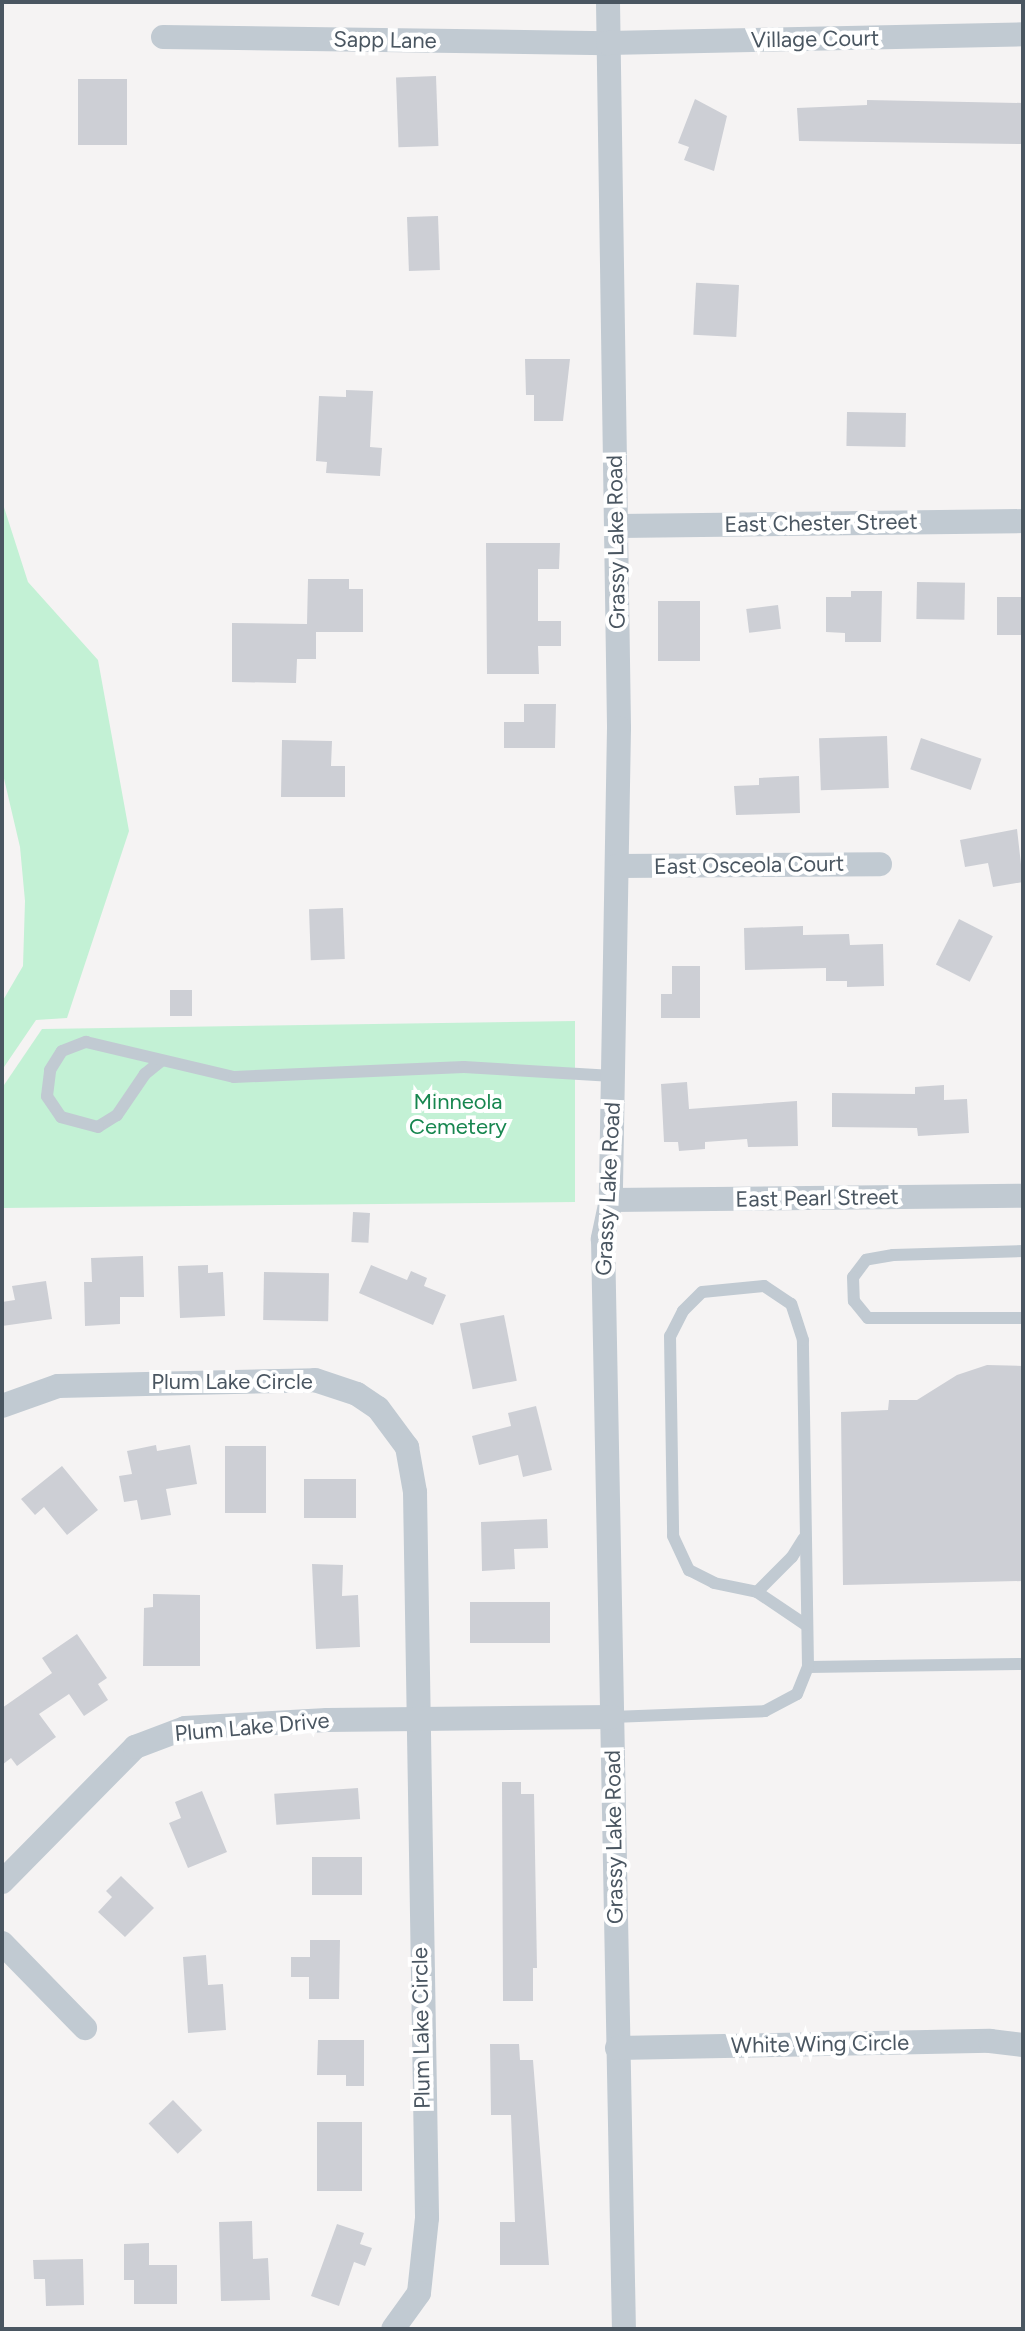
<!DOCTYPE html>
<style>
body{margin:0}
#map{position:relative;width:1025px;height:2331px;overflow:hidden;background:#f5f3f3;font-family:Figtree,sans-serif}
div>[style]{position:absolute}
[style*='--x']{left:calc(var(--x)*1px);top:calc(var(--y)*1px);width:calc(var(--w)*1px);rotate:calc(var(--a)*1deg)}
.green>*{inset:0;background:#c3f1d5}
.building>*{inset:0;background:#cdcfd5;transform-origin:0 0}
.service>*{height:12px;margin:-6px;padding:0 6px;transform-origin:6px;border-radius:6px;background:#c1cad2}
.minor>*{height:24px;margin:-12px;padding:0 12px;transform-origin:12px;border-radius:12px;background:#c1cad2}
span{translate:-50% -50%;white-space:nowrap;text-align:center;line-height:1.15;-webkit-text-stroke:8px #fff;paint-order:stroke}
.street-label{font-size:22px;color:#4a5661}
.park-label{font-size:22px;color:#17864f}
.frame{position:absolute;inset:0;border:4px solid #4a5661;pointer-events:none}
</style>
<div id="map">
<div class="green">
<i style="clip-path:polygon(2px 501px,28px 582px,98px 660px,129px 831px,67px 1018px,36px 1020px,2px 1070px,2px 1002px,23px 966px,25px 901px,20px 847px,2px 770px)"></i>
<i style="clip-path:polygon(575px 1021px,575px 1202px,2px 1208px,2px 1088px,42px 1029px)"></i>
</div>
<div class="building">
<i style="left:436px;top:76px;width:70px;height:40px;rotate:88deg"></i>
<i style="left:78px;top:79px;width:49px;height:66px"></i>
<i style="clip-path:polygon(695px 99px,727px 116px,714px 171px,684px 160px,689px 147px,678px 143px)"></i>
<i style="clip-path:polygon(867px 100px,1023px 103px,1023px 144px,799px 141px,797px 108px,867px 105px)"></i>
<i style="left:438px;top:216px;width:54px;height:31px;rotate:88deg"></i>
<i style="left:739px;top:285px;width:52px;height:43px;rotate:93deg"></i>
<i style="clip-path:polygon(525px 359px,570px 359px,563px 421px,534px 421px,534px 395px,526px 395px)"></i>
<i style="clip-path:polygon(346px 390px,373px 391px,370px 447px,382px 448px,380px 476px,326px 473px,327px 462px,316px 461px,319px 396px,346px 397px)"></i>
<i style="left:847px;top:412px;width:59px;height:34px;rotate:1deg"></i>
<i style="clip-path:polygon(486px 543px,560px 543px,559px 569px,538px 569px,538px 621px,561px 621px,561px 646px,538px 646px,539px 674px,487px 674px)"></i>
<i style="clip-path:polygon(308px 579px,349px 579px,349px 589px,363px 589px,363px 632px,316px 632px,316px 659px,297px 659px,296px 683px,232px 682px,232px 623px,307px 624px)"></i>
<i style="left:917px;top:582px;width:48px;height:37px;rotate:1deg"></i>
<i style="clip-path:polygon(851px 591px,882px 591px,881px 642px,845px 642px,845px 633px,826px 632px,826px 597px,851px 597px)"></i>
<i style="left:997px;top:597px;width:26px;height:38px"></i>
<i style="left:658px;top:601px;width:42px;height:60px"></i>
<i style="left:778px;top:605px;width:24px;height:32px;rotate:83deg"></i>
<i style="clip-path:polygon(524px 704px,556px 704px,555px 748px,504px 748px,504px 722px,524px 722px)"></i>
<i style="left:887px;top:736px;width:52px;height:68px;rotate:88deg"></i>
<i style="left:921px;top:738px;width:64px;height:33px;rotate:19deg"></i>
<i style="clip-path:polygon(282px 740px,332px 741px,331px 766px,345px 766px,345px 797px,281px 797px)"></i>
<i style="clip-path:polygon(799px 776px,800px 813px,736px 815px,734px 786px,759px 785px,759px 778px)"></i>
<i style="clip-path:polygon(1017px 829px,1023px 882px,993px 887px,988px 863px,965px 867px,960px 840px)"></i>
<i style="left:343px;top:908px;width:51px;height:34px;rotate:88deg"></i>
<i style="left:959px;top:919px;width:38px;height:51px;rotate:27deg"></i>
<i style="clip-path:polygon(803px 926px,803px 935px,849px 934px,850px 945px,883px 944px,884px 986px,847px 987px,847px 981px,826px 981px,826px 968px,745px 970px,744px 928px)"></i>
<i style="clip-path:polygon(672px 966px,700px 966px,700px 1018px,661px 1018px,661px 994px,672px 994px)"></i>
<i style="left:170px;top:990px;width:22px;height:26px"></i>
<i style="clip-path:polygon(687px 1082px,689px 1109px,797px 1101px,798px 1146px,748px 1147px,747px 1139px,705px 1142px,705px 1149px,679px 1151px,678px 1142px,664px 1142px,661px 1084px)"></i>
<i style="clip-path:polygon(944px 1085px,944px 1100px,967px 1099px,969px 1133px,918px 1136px,917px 1128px,832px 1127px,832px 1093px,915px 1094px,915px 1087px)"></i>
<i style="left:353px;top:1212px;width:17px;height:30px;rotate:3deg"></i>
<i style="clip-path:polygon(143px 1256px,144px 1297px,120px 1297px,120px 1324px,85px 1326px,84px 1282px,92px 1282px,91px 1258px)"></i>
<i style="clip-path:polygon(208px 1265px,208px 1273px,223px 1272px,225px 1316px,180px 1318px,178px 1266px)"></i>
<i style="clip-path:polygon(371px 1265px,407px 1280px,411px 1271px,427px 1278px,424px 1286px,446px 1295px,433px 1325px,359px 1293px)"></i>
<i style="left:264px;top:1272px;width:65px;height:48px;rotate:1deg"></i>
<i style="clip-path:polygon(46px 1281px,52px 1319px,2px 1326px,2px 1302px,15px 1300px,12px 1286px)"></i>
<i style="left:504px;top:1315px;width:67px;height:45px;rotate:79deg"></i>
<i style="clip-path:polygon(987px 1365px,1023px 1366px,1023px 1581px,843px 1585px,841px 1412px,888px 1410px,889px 1400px,917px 1400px,957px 1375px)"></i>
<i style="clip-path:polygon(536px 1406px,552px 1470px,523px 1477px,518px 1455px,479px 1465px,472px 1436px,511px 1426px,508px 1413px)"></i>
<i style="clip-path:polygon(156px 1445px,157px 1451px,190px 1445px,197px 1484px,166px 1489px,171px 1515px,141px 1520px,137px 1500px,124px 1502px,119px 1476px,132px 1474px,127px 1451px)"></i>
<i style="left:225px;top:1446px;width:41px;height:67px"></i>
<i style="clip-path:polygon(62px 1466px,98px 1510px,67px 1535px,44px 1507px,35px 1515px,21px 1499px)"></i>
<i style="left:304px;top:1479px;width:52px;height:39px"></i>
<i style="clip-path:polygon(547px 1519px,548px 1548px,514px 1549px,515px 1569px,482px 1571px,481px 1522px)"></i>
<i style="clip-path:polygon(312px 1564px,343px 1565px,342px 1596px,358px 1595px,360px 1647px,316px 1649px)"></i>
<i style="clip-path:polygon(153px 1594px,200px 1595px,200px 1666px,143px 1666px,144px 1608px,153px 1607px)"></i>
<i style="left:550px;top:1602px;width:41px;height:80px;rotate:90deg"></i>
<i style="clip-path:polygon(77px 1634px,107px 1678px,98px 1684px,108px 1700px,84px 1716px,69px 1694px,39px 1714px,56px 1737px,17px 1766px,11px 1758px,2px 1765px,2px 1708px,52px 1673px,42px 1658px)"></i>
<i style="clip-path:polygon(502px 1782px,521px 1782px,521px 1794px,534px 1794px,537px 1968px,533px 1968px,533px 2001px,503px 2001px)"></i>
<i style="left:358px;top:1788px;width:31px;height:84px;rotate:86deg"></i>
<i style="clip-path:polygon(202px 1791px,227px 1852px,188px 1868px,169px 1823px,181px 1818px,175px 1802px)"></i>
<i style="left:312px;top:1857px;width:50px;height:38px"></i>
<i style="clip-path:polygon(121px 1876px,154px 1908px,125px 1937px,98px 1912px,112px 1897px,106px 1891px)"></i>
<i style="clip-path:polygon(310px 1940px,340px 1940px,339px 1999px,309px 1999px,309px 1977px,291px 1977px,291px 1957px,310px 1957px)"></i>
<i style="clip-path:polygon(206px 1955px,208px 1985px,223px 1984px,226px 2030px,188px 2033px,183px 1957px)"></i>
<i style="clip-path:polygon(318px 2040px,364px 2040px,364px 2086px,346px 2086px,346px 2075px,317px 2075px)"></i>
<i style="clip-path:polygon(490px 2044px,519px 2044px,520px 2060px,533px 2060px,549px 2265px,500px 2265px,500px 2222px,515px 2222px,511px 2115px,491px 2115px)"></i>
<i style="left:173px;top:2100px;width:42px;height:34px;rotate:46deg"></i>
<i style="left:317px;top:2122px;width:45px;height:69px"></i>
<i style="clip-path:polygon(252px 2221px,253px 2259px,268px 2258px,270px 2300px,221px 2301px,219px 2222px)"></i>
<i style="clip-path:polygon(337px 2224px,364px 2233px,360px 2244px,372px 2248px,365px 2266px,354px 2262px,339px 2306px,311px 2296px)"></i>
<i style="clip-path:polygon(149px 2243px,149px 2265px,177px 2265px,177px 2304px,134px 2304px,134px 2280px,124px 2280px,124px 2244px)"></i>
<i style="clip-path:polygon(83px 2259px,84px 2305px,46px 2306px,45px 2279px,34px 2279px,33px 2260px)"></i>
</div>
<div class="service">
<i style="--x:161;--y:1061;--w:21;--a:141"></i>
<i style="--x:145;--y:1074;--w:50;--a:124.3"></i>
<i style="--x:117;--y:1115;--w:22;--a:148"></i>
<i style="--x:98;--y:1127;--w:38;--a:-165"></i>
<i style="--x:61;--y:1117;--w:25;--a:-124"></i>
<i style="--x:47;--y:1096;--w:26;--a:-83"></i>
<i style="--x:50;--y:1070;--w:22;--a:-58"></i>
<i style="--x:62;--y:1051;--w:26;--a:-21"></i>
<i style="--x:86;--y:1042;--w:152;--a:13.3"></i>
<i style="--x:234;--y:1077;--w:230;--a:-2.5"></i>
<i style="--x:464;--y:1067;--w:149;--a:3.5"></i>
<i style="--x:1023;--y:1251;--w:130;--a:178.2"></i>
<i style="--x:893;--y:1255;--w:27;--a:170"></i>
<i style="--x:866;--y:1260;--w:21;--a:127"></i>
<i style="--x:853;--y:1277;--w:24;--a:88"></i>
<i style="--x:854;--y:1301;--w:22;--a:51"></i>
<i style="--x:868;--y:1318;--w:155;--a:0"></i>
<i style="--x:757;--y:1592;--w:49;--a:-45"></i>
<i style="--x:792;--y:1557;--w:22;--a:-58"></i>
<i style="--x:808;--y:1667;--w:215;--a:-0.8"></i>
<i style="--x:612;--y:1717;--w:153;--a:-2.2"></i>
<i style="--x:765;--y:1711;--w:36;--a:-28"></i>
<i style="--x:797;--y:1694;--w:29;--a:-68"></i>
<i style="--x:808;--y:1667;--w:327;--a:-90.9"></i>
<i style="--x:803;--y:1340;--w:38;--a:-108"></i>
<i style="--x:791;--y:1304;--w:32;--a:-146"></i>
<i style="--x:764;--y:1286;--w:62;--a:174.5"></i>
<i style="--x:702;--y:1292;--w:27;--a:135"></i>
<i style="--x:683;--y:1311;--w:28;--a:117"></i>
<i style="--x:670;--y:1336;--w:200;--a:89.1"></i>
<i style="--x:673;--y:1536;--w:38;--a:65"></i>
<i style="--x:689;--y:1570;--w:28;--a:27"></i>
<i style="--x:714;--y:1583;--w:44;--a:11.8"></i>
<i style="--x:757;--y:1592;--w:59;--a:34"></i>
</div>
<div class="minor">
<i style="--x:608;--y:2;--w:726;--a:89.13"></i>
<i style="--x:619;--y:728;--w:472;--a:91"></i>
<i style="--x:611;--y:1200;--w:40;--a:102"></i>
<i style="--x:603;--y:1239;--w:1090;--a:88.9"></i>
<i style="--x:163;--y:37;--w:445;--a:0.8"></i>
<i style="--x:608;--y:43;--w:415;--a:-1.2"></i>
<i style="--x:619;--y:526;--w:404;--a:-0.7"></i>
<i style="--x:617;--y:866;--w:263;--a:-0.4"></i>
<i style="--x:611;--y:1200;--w:412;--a:-0.6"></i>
<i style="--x:2;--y:1406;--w:59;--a:-19.7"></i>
<i style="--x:58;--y:1386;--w:257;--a:-1.3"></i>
<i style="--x:315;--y:1380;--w:44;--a:18.4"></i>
<i style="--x:357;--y:1394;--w:25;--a:34"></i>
<i style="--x:378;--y:1408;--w:49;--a:53.4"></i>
<i style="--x:407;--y:1447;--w:46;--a:79.9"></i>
<i style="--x:415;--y:1492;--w:726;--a:89.05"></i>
<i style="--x:427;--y:2218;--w:75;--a:96.1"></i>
<i style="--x:419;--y:2293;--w:44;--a:125.8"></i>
<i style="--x:2;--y:1882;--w:190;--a:-45.4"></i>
<i style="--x:135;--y:1747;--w:53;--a:-20.8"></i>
<i style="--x:185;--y:1728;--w:142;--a:-3.2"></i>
<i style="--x:327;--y:1720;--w:285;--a:-0.6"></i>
<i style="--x:2;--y:1943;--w:119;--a:45.7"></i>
<i style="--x:617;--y:2048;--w:373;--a:-1.1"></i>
<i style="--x:990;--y:2041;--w:33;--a:7"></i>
</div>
<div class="street-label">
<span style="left:815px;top:39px;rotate:-1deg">Village Court</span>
<span style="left:385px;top:40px;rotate:1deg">Sapp Lane</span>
<span style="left:821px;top:523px;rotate:-1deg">East Chester Street</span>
<span style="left:616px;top:542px;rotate:-91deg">Grassy Lake Road</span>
<span style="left:749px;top:865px;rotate:-1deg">East Osceola Court</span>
<span style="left:608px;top:1189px;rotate:-87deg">Grassy Lake Road</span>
<span style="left:817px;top:1198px;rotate:-1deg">East Pearl Street</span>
<span style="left:232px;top:1382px">Plum Lake Circle</span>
<span style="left:252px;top:1727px;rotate:-5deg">Plum Lake Drive</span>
<span style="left:614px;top:1837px;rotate:-91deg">Grassy Lake Road</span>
<span style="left:421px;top:2028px;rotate:-91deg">Plum Lake Circle</span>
<span style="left:820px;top:2044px;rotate:-1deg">White Wing Circle</span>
</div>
<div class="park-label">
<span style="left:458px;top:1114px">Minneola<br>Cemetery</span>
</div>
<div class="frame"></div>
</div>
